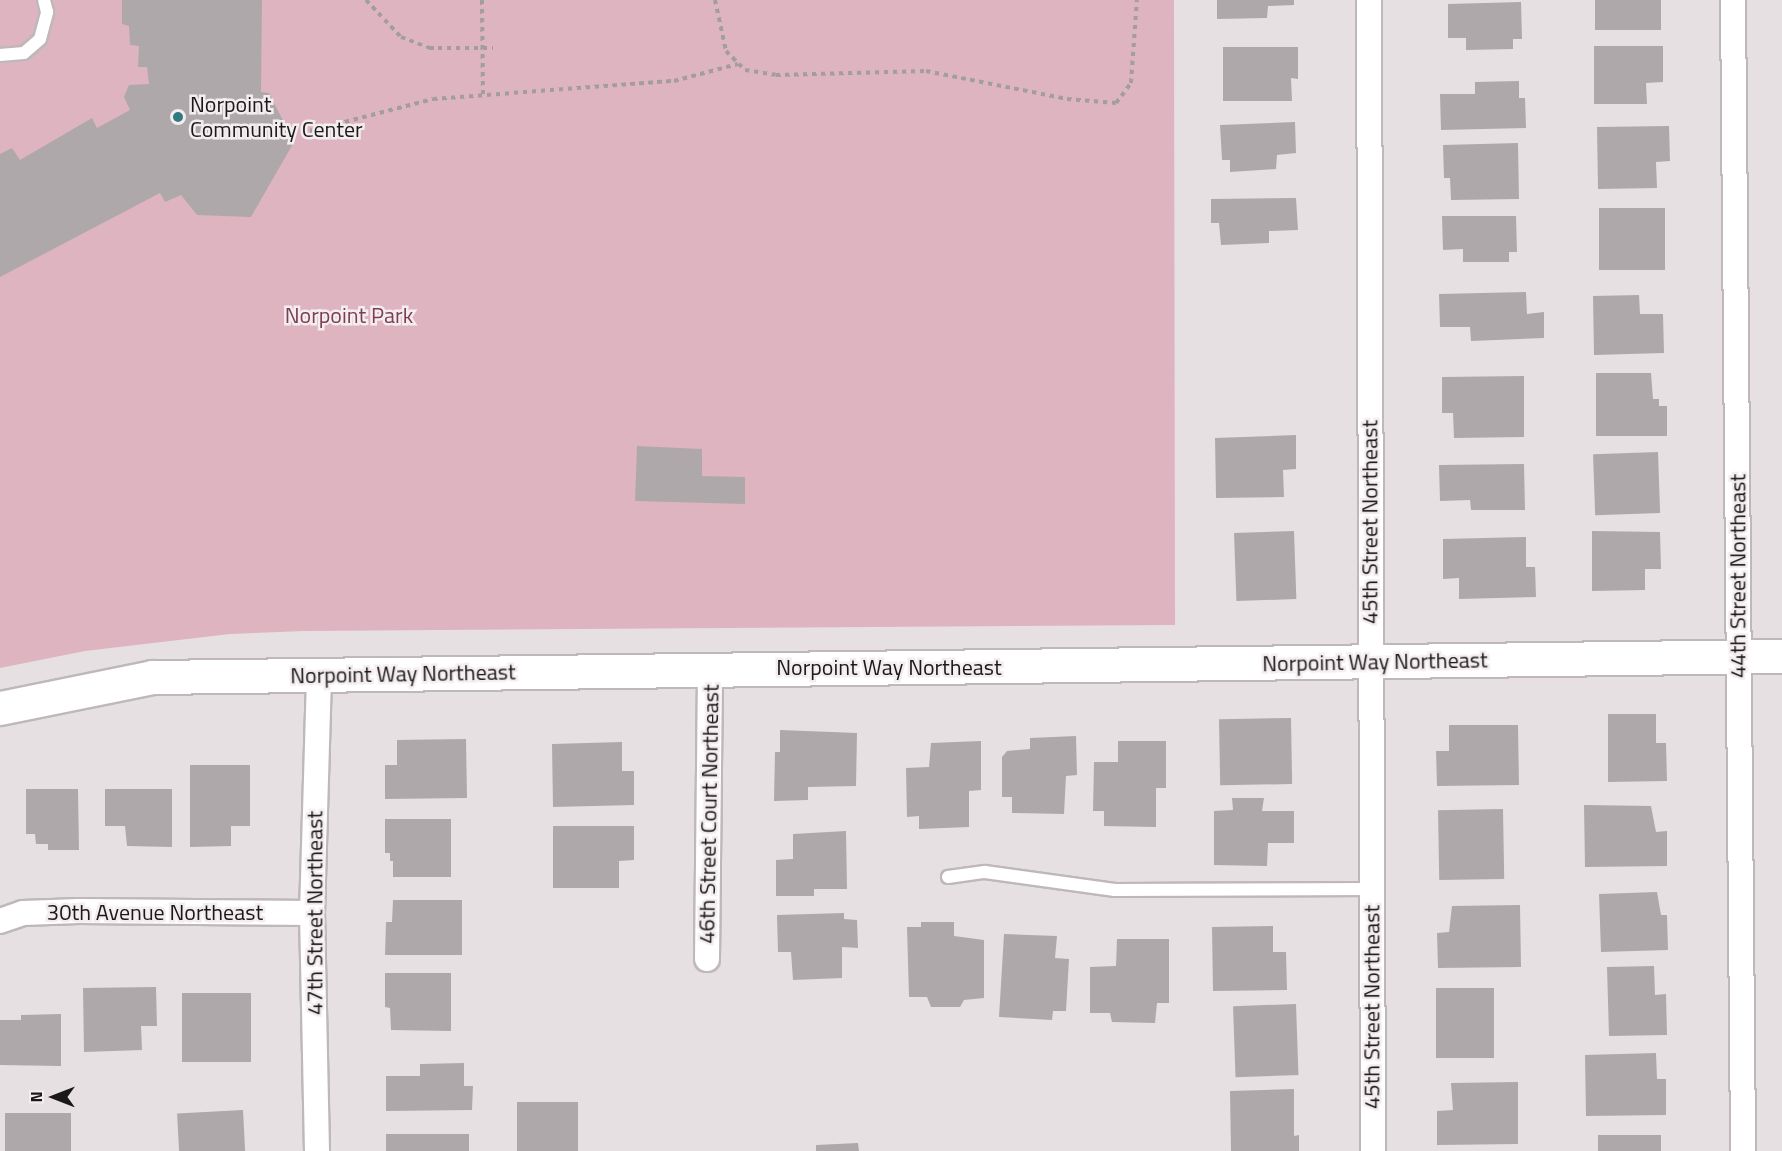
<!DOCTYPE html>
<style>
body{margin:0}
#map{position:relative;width:1782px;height:1151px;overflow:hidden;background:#e7e0e2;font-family:"Titillium Web",sans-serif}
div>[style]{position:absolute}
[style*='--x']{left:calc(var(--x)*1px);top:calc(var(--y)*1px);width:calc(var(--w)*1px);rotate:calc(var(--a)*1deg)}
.green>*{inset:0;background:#deb4c1}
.building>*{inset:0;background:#afa8aa;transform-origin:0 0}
.path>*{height:4px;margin-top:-2px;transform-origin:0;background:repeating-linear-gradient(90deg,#a39d9f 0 4.5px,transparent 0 9px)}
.roads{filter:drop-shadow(2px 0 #beb8ba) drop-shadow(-2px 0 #beb8ba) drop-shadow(0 2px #beb8ba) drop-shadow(0 -2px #beb8ba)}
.lane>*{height:12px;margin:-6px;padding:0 6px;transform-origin:6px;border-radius:6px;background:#fff}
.street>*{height:24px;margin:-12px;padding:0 12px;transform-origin:12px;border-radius:12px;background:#fff}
.secondary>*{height:33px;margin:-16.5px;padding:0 16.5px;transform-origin:16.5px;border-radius:16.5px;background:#fff}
.dots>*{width:16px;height:16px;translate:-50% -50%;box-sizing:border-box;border:3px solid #f4edef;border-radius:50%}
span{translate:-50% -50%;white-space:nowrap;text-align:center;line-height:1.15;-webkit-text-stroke:5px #f4edef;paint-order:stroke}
.poi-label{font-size:22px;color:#1a1819}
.left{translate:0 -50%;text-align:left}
.park-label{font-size:22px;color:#7d3d54}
.street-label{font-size:22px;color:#1a1819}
.north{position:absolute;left:24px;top:1067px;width:60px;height:60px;-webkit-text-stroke:4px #f4edef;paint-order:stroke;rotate:270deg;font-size:16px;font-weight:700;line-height:24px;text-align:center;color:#1a1819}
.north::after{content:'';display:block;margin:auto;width:21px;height:27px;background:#1a1819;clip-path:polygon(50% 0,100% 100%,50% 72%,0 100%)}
</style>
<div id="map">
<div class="green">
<i style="clip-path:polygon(0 0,1174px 0,1175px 625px,304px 631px,230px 634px,85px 651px,0 668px)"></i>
</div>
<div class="building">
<i style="clip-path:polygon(122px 0,262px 0,261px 92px,269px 93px,294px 142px,251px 217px,197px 215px,181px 195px,165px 202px,160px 193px,0 277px,0 154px,12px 148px,20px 160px,92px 118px,97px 128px,130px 110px,124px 97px,129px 85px,149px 84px,147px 67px,138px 67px,139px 46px,130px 45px,129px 26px,122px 24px)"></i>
<i style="clip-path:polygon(1217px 0,1294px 0,1294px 5px,1268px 6px,1267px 18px,1217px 19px)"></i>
<i style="left:1595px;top:0;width:66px;height:30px"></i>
<i style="clip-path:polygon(1521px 2px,1522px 39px,1513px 39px,1513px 49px,1466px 50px,1466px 38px,1448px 38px,1448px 4px)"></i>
<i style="clip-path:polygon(1594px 46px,1663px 46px,1663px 82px,1646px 83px,1647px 104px,1594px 104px)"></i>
<i style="clip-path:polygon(1223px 47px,1298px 47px,1298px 79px,1291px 78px,1292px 101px,1223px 101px)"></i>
<i style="clip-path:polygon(1519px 81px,1519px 98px,1525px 98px,1526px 128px,1441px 130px,1440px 94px,1475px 94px,1475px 82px)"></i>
<i style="clip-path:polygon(1295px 122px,1296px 153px,1277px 155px,1276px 169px,1230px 172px,1230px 160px,1222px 160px,1220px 125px)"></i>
<i style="clip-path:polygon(1669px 126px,1670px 161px,1656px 162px,1657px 188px,1598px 189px,1597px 127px)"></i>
<i style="clip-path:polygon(1518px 143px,1519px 199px,1451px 200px,1450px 178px,1444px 178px,1443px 145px)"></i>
<i style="clip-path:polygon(1296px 198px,1298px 230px,1269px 231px,1269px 243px,1221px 245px,1219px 223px,1211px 223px,1211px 199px)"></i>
<i style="left:1665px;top:208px;width:62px;height:66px;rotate:90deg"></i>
<i style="clip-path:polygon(1442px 216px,1516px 216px,1517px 252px,1509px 252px,1509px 262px,1463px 262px,1463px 249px,1443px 250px)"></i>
<i style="clip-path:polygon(1526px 292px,1527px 314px,1544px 312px,1544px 338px,1471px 341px,1470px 327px,1440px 327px,1439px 294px)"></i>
<i style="clip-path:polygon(1639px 295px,1640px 314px,1663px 314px,1664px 353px,1594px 355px,1593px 296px)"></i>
<i style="clip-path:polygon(1596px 373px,1651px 373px,1653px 399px,1659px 399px,1659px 406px,1667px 406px,1667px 436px,1596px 436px)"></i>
<i style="clip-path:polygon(1524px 376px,1524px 437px,1454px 438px,1453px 413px,1442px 413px,1442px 377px)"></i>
<i style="clip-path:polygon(1296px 435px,1296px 469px,1283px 470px,1284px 497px,1216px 498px,1215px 438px)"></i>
<i style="clip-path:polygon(637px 446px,702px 449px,702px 476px,745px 477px,745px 504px,635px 501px)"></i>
<i style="left:1658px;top:452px;width:61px;height:65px;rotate:88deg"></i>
<i style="clip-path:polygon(1524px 464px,1525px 510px,1471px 510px,1470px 500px,1440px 501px,1439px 465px)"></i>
<i style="left:1294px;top:531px;width:68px;height:60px;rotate:88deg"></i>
<i style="clip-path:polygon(1592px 531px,1660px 532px,1661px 569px,1645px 569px,1645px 590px,1592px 591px)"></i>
<i style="clip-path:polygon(1526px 537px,1526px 567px,1535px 567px,1536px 597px,1459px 599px,1459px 578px,1443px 579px,1443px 539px)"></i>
<i style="clip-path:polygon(1608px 714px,1656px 714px,1656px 743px,1666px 743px,1667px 781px,1608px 782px)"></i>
<i style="left:1291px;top:718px;width:66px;height:72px;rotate:89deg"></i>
<i style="clip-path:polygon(1449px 725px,1518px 725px,1519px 785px,1437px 786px,1436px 751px,1449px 751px)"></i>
<i style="clip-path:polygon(780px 730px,857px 733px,856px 786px,808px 787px,808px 800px,774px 801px,775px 752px,780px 752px)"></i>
<i style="clip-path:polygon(1076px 736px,1077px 775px,1066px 776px,1064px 814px,1012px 813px,1012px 797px,1002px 797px,1002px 757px,1007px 751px,1030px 749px,1030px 738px)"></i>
<i style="clip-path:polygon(466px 739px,467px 798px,385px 799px,385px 765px,397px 765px,397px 740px)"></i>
<i style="clip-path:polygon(981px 741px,981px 790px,969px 791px,969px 827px,919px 829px,919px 816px,907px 817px,906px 768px,929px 767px,931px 743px)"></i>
<i style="clip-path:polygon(1118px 741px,1166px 741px,1166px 788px,1156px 788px,1156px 827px,1104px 826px,1104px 811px,1093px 811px,1094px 762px,1118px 762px)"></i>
<i style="clip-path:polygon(622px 742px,622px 771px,634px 771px,634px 805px,553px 807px,552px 744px)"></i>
<i style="clip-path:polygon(190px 765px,250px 765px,250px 826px,231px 826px,231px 846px,190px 847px)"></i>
<i style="clip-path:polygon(26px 789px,78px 789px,79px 850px,48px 850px,48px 844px,36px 844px,35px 834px,26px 834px)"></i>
<i style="clip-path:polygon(105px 789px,172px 789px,172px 847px,127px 846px,125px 826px,105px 826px)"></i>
<i style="clip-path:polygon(1232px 798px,1264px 798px,1262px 811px,1294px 811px,1294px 843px,1268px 843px,1267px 866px,1214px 865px,1214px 811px,1233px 810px)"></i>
<i style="clip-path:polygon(1584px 805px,1651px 806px,1656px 832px,1667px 831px,1667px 866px,1585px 867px)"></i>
<i style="left:1503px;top:809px;width:70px;height:65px;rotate:89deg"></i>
<i style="clip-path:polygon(385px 819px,451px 819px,451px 877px,393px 877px,393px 861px,390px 861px,390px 853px,385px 853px)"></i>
<i style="clip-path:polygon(553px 826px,634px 826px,634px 860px,619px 861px,619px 888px,553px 888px)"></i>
<i style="clip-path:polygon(846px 831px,847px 889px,814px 889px,814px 896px,776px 896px,776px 860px,793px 859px,793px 834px)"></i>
<i style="clip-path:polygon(1657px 892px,1661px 915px,1667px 915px,1668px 950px,1601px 952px,1599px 894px)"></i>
<i style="clip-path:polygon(393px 900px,462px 900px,462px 955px,385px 955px,386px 922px,392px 922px)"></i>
<i style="clip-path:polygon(1520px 905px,1521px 967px,1438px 968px,1437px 933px,1449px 932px,1452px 906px)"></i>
<i style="clip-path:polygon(844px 913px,844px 919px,857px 920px,858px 948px,842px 947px,842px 978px,793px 980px,791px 952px,778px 952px,777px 915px)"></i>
<i style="clip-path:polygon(921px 922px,954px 922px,954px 936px,984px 940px,984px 998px,964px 1000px,960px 1007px,931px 1007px,927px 997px,909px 997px,907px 927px,921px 927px)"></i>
<i style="clip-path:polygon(1273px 926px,1273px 952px,1286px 952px,1287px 990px,1213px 991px,1212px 927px)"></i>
<i style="clip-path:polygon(1004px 934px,1057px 936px,1055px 958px,1069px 959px,1066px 1011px,1053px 1011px,1052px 1020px,999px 1017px)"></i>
<i style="clip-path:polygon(1117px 939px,1169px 939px,1169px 1003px,1157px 1003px,1155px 1023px,1112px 1022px,1110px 1013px,1090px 1013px,1090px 967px,1116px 966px)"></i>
<i style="clip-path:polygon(1654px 966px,1655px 995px,1666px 994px,1667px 1035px,1609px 1036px,1607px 967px)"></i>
<i style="clip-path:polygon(385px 973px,451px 973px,451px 1031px,391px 1030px,390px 1008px,385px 1007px)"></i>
<i style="clip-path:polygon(156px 987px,157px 1026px,141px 1026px,142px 1050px,84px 1052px,83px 988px)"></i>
<i style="left:1494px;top:988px;width:70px;height:58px;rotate:90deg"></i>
<i style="left:182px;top:993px;width:69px;height:69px"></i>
<i style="left:1296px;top:1004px;width:71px;height:63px;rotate:88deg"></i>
<i style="clip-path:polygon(61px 1014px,61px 1066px,0 1065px,0 1020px,21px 1020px,21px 1015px)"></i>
<i style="clip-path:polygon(1656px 1053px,1657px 1079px,1666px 1079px,1666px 1115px,1586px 1116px,1585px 1055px)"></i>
<i style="clip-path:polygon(464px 1063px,464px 1086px,473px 1086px,472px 1110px,386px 1111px,386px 1076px,420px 1076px,420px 1064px)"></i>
<i style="clip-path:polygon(1518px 1082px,1518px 1144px,1437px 1145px,1437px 1111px,1453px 1110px,1451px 1083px)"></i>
<i style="clip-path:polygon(1294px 1089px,1294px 1136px,1299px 1135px,1299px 1151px,1231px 1151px,1230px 1091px)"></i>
<i style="left:517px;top:1102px;width:61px;height:49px"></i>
<i style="left:243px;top:1110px;width:41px;height:66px;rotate:87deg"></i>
<i style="left:5px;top:1113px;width:66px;height:38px"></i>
<i style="left:469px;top:1134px;width:17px;height:83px;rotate:90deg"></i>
<i style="left:1598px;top:1135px;width:63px;height:16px"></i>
<i style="clip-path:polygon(858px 1143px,859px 1151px,816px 1151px,816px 1145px)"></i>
</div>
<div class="path">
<i style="--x:366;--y:0;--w:51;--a:46.6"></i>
<i style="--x:401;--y:37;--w:30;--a:21"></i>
<i style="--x:429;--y:48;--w:64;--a:0"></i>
<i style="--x:482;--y:0;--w:95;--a:89.4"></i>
<i style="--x:715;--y:0;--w:52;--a:77.8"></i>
<i style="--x:726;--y:51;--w:27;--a:45"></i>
<i style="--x:745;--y:70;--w:31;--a:9"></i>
<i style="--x:776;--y:75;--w:150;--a:-1.5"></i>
<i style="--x:926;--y:71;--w:144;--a:11.2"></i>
<i style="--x:1067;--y:99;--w:49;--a:4.7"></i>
<i style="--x:1116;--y:103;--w:25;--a:-53"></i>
<i style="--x:1131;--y:83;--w:83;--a:-85.9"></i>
<i style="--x:310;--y:131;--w:127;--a:-14.6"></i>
<i style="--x:433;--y:99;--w:242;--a:-4.3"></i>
<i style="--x:674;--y:81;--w:66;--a:-14.9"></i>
</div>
<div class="roads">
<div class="lane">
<i style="--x:0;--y:55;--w:24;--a:-5"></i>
<i style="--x:24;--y:53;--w:21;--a:-41"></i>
<i style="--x:40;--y:39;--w:28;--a:-75"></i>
<i style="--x:47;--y:12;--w:12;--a:-104"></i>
<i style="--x:948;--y:877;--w:37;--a:-8"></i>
<i style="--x:985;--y:872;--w:131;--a:7.9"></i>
<i style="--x:1115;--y:890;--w:256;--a:-0.2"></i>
</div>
<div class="street">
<i style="--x:1369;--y:0;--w:1151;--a:89.8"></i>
<i style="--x:1733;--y:0;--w:1151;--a:89.5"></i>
<i style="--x:0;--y:921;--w:24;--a:-19"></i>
<i style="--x:23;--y:913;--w:56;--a:-2"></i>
<i style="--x:79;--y:911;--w:233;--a:0.5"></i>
<i style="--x:707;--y:959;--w:291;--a:-89.4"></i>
<i style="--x:317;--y:1151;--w:238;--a:-91.2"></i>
<i style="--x:312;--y:913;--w:238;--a:-88.3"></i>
</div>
<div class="secondary">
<i style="--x:0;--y:708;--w:155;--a:-11.5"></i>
<i style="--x:152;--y:677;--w:1630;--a:-0.74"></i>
</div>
</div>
<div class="dots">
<i style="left:178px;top:117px;background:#327a82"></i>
</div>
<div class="poi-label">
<span class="left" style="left:190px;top:117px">Norpoint<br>Community Center</span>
</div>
<div class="park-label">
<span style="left:349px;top:316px">Norpoint Park</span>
</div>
<div class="street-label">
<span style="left:1370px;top:522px;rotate:-90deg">45th Street Northeast</span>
<span style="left:1738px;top:576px;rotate:-90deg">44th Street Northeast</span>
<span style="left:1375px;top:662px;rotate:-1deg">Norpoint Way Northeast</span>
<span style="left:889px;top:668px">Norpoint Way Northeast</span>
<span style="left:403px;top:674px;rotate:-1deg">Norpoint Way Northeast</span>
<span style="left:709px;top:814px;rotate:-89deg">46th Street Court Northeast</span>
<span style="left:155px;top:913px">30th Avenue Northeast</span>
<span style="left:315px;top:913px;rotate:-90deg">47th Street Northeast</span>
<span style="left:1372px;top:1007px;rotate:-90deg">45th Street Northeast</span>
</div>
<div class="north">N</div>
</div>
